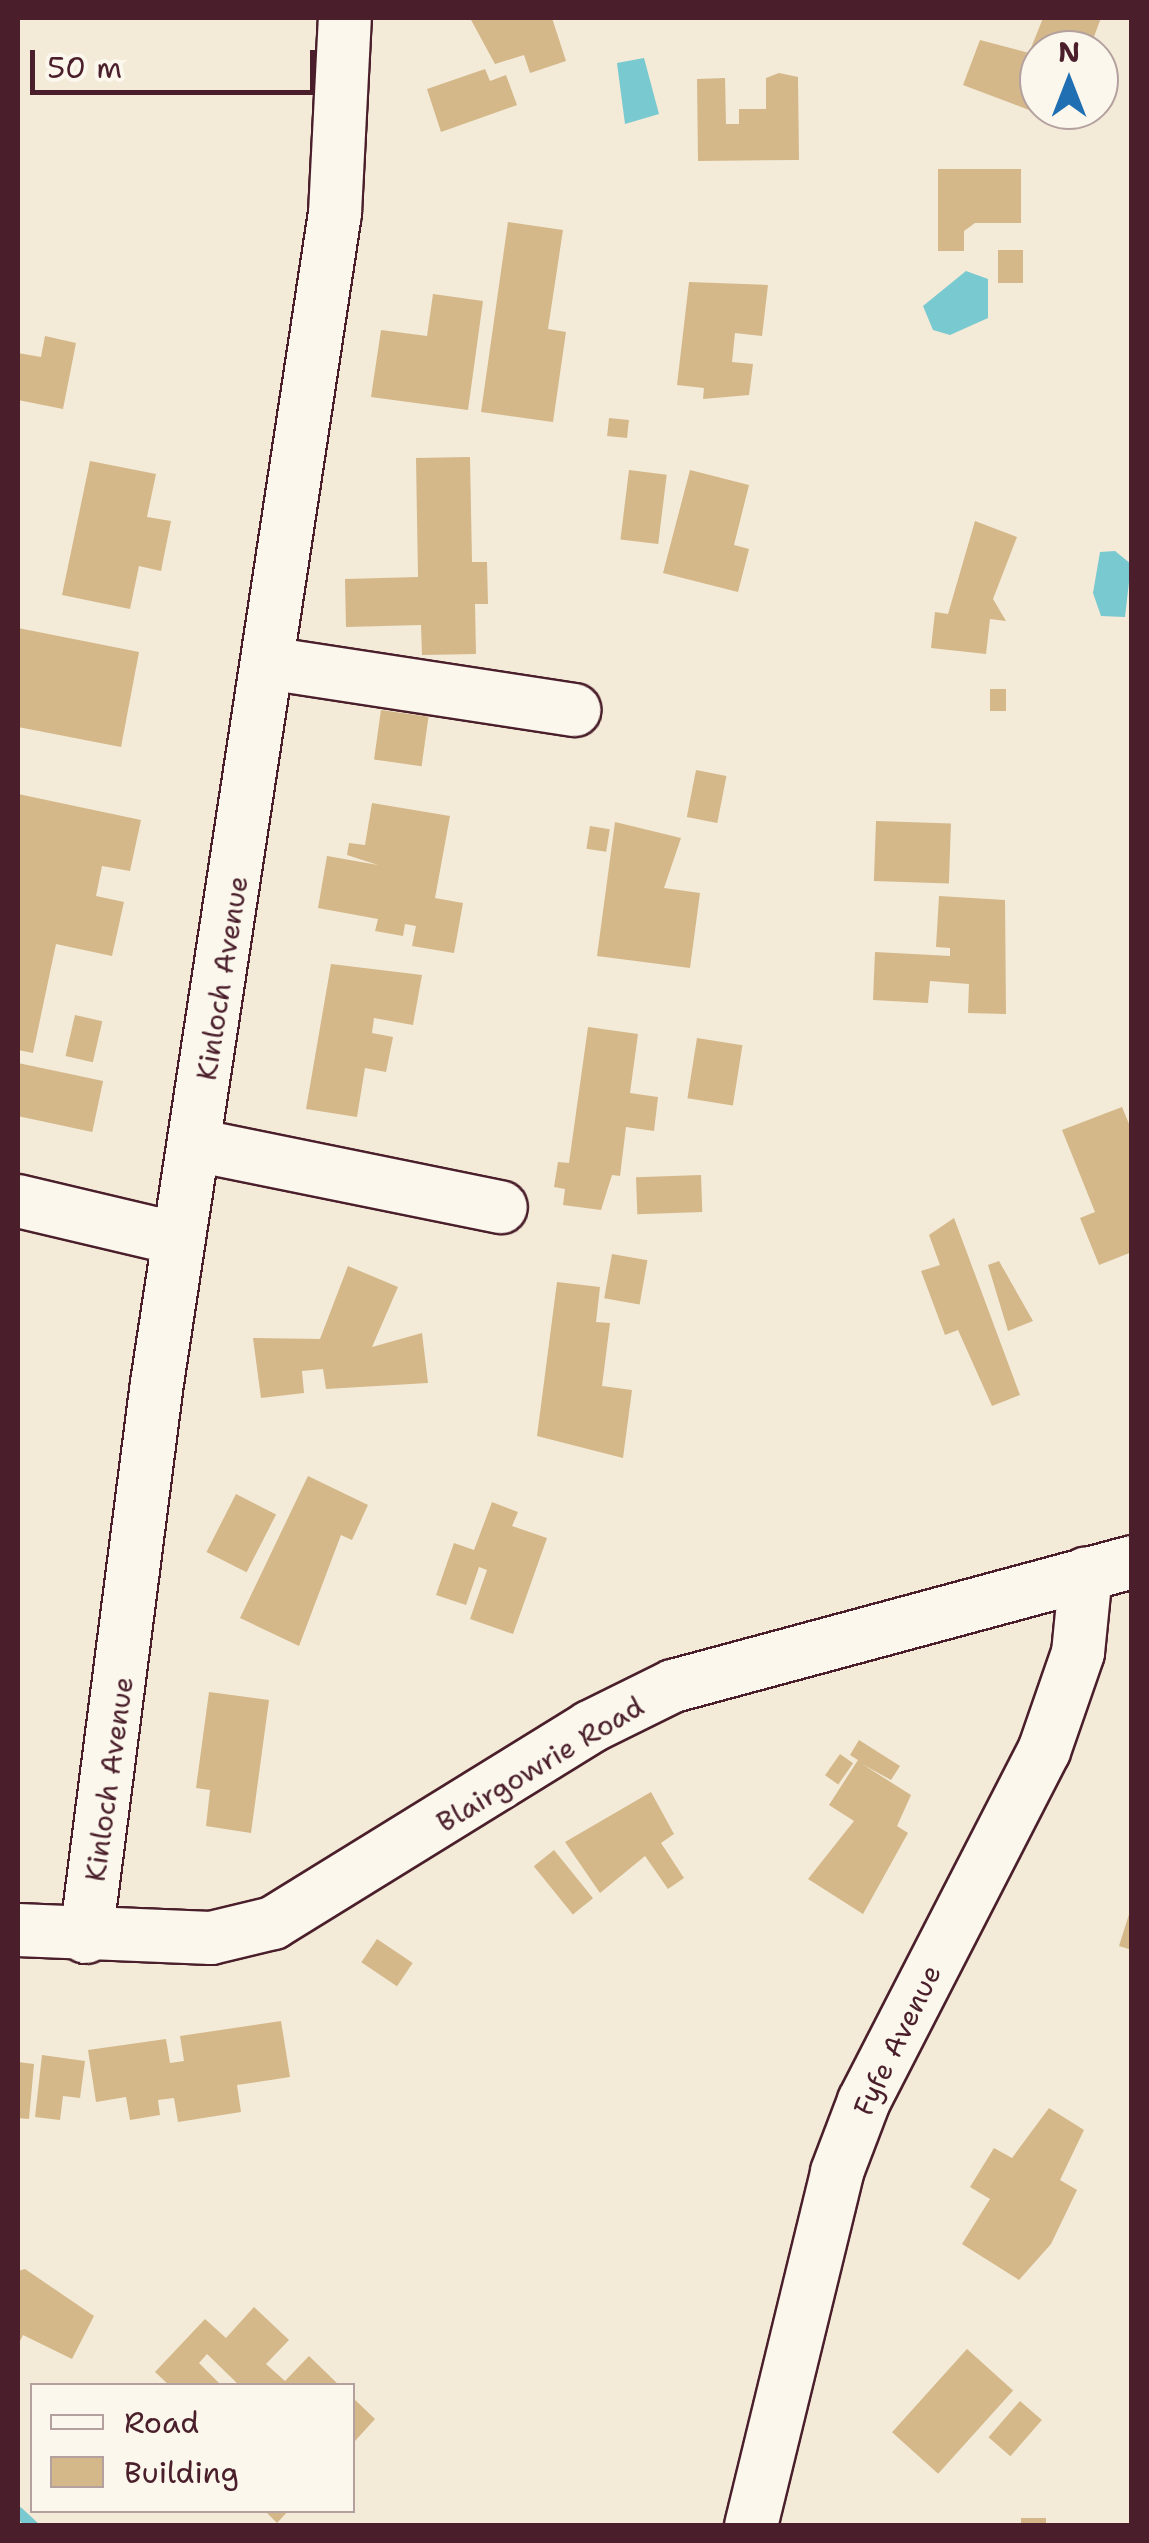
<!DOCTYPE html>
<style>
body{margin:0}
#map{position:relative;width:1149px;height:2543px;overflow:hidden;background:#f3ead8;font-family:"Shantell Sans",sans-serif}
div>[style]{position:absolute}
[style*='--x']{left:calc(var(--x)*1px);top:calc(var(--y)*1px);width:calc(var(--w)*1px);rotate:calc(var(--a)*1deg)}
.water>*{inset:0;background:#78c9d0}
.stream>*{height:11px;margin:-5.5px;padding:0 5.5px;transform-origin:5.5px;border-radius:5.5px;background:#78c9d0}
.building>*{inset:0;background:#d4b889;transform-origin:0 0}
.roads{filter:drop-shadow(2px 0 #4a1f2b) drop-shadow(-2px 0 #4a1f2b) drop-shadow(0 2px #4a1f2b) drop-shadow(0 -2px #4a1f2b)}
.minor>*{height:52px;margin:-26px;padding:0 26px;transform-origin:26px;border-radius:26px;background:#fbf7ec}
span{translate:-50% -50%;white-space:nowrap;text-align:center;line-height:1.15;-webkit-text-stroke:10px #fbf7ec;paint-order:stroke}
.street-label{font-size:28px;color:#4a1f2b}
.frame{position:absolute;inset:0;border:20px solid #4a1f2b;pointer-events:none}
.legend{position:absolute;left:30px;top:2383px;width:325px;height:130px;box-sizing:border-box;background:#fbf7ec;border:2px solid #b4a19f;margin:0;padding:12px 18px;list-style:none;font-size:30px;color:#4a1f2b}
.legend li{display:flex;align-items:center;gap:20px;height:50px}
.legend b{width:50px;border:2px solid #b4a19f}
.north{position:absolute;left:1019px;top:30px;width:100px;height:100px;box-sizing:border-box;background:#fbf7ec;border:2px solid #b4a19f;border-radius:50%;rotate:0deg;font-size:28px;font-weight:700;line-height:40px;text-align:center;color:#4a1f2b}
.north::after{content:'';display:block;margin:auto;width:35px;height:45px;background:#1f6fb2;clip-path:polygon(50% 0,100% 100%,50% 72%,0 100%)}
.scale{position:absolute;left:30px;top:50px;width:285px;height:45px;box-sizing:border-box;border:5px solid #4a1f2b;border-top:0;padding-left:12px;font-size:30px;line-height:35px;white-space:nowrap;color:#4a1f2b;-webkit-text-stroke:8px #fbf7ec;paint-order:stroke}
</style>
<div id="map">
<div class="water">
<i style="clip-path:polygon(644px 58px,659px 114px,625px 124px,617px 63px)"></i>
<i style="clip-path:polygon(966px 271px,988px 279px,988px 318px,950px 335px,933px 330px,923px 306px)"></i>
<i style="clip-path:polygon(1115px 551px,1131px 564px,1125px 617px,1101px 616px,1093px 593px,1100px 552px)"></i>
</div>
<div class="stream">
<i style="--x:18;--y:2512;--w:21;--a:43"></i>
</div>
<div class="building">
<i style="clip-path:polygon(470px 18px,552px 18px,566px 61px,530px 73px,524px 55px,495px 64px)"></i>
<i style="clip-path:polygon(1043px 18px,1101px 18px,1089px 50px,1039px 50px,1039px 110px,1065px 110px,1061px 122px,963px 85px,980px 40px,1029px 53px)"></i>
<i style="clip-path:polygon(485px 69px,490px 81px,506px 75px,517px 105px,441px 132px,427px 89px)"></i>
<i style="clip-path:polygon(779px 73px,798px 77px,799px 160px,698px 161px,697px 79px,725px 78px,726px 124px,739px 124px,739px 109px,766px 109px,766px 78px)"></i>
<i style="clip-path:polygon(938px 169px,1021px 169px,1021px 223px,975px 223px,964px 231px,964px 251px,938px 251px)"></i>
<i style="clip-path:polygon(508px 222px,563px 230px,548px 329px,566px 332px,553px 422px,481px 412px)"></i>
<i style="left:998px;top:250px;width:25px;height:33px"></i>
<i style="clip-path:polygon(689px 282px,768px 285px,762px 336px,735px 333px,732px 362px,753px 364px,749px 395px,703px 399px,704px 388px,677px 385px)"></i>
<i style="clip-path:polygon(433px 294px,483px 301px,468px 410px,371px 397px,381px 330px,427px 336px)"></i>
<i style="clip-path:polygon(45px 336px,76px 343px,63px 409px,18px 400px,18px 353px,41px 357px)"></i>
<i style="left:609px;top:418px;width:20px;height:18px;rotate:6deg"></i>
<i style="clip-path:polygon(470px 457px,472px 562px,487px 562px,488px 604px,475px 604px,476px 654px,422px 655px,421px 625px,346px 627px,345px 579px,418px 577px,416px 458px)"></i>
<i style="clip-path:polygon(90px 461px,156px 474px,147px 517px,171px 521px,161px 571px,139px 566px,130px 609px,62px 595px)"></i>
<i style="left:629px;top:470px;width:38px;height:70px;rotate:7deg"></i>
<i style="clip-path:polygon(690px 470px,749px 485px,734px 545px,749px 549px,738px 592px,663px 573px)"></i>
<i style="clip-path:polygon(975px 521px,1017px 537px,993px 599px,1006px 621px,990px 619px,986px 654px,931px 648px,935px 612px,948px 614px)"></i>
<i style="clip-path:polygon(18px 628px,139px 652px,121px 747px,18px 727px)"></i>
<i style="left:990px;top:689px;width:16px;height:22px"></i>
<i style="left:381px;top:710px;width:48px;height:50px;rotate:8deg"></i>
<i style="left:696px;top:770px;width:31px;height:48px;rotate:11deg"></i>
<i style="clip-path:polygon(18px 794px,141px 820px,130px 871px,102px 866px,96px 896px,124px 902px,112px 956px,56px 944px,33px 1053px,18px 1050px)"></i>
<i style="clip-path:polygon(372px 803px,450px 816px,435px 898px,463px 903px,454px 953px,412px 946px,416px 926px,405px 924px,403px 936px,375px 931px,378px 919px,318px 908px,327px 856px,378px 865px,347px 855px,349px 843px,365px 845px)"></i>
<i style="left:876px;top:821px;width:75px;height:60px;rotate:2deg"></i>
<i style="clip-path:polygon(615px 822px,681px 838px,664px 888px,700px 893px,690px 968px,597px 956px)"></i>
<i style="left:590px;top:826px;width:20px;height:23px;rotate:9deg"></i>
<i style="clip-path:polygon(939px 896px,1005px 900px,1006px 1014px,968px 1013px,969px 984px,930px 981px,928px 1003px,873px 1000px,875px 952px,950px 956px,950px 948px,936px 947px)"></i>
<i style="clip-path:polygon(331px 964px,422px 975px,413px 1025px,374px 1018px,372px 1033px,393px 1037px,386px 1072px,365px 1068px,357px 1117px,306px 1109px)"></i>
<i style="left:75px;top:1015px;width:28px;height:42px;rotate:13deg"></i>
<i style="clip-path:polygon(588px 1027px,638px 1034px,630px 1093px,658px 1097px,654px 1131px,626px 1127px,620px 1176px,612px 1175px,601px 1210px,563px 1205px,565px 1189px,554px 1187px,558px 1162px,569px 1163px)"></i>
<i style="left:697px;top:1038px;width:46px;height:61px;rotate:9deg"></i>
<i style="left:18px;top:1063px;width:87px;height:52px;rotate:12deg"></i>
<i style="clip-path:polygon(1122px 1107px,1132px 1131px,1132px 1252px,1099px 1265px,1080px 1218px,1095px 1212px,1062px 1130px)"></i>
<i style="left:701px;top:1175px;width:37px;height:65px;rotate:88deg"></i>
<i style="clip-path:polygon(954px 1218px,1020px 1395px,992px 1406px,958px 1330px,945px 1335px,921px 1271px,940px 1265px,929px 1235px)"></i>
<i style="left:612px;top:1254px;width:36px;height:45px;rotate:10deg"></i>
<i style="clip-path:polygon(999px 1261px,1033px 1321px,1008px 1331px,988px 1265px)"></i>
<i style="clip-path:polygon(348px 1266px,398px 1287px,372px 1347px,422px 1333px,428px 1383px,326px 1389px,323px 1369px,302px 1371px,304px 1393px,261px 1398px,253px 1338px,320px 1339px)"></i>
<i style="clip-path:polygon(557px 1282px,600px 1287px,596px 1322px,610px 1323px,602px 1386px,632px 1390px,623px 1458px,537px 1436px)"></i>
<i style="clip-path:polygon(308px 1476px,368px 1505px,352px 1540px,341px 1535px,299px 1646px,240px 1618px)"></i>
<i style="left:236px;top:1494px;width:45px;height:65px;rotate:27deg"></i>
<i style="clip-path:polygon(492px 1502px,518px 1512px,512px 1526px,547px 1538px,513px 1634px,470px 1619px,487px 1570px,479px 1567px,466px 1605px,436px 1595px,454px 1543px,474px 1550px)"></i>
<i style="clip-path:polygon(209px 1692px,269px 1700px,251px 1833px,206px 1826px,210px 1790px,196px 1788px)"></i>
<i style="clip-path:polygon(859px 1740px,900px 1766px,891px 1780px,862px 1764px,911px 1795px,897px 1826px,908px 1833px,863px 1914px,808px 1879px,854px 1821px,829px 1805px,858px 1760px,850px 1755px)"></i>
<i style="left:840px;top:1754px;width:16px;height:26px;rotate:35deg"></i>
<i style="clip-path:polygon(651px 1792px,674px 1834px,661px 1843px,684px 1878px,668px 1889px,645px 1856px,600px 1893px,565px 1842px)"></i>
<i style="left:554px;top:1850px;width:62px;height:26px;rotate:51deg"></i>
<i style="clip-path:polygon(1131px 1908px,1132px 1908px,1132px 1950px,1119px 1946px)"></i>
<i style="left:377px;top:1939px;width:43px;height:28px;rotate:34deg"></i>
<i style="clip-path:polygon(281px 2021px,290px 2077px,237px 2085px,241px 2112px,178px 2122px,174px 2098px,158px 2100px,160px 2115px,130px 2120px,126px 2097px,96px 2102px,88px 2050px,166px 2039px,170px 2063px,184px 2061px,180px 2036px)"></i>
<i style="clip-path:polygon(42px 2055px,85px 2061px,80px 2098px,63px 2096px,60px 2120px,35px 2117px)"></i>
<i style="clip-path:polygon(18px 2062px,34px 2064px,29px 2119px,18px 2118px)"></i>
<i style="clip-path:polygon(1049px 2108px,1084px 2130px,1060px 2180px,1077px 2190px,1051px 2244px,1019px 2280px,962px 2244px,990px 2199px,970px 2187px,994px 2148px,1012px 2158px)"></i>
<i style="clip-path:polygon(25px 2269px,94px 2316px,72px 2359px,23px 2335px,18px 2345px,18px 2271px)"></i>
<i style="clip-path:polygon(254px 2307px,289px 2340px,266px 2364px,285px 2381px,309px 2356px,340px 2386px,240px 2386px,207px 2354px,199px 2363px,222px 2386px,170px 2386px,155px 2372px,205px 2319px,226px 2338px)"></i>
<i style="left:967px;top:2349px;width:62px;height:112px;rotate:42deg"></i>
<i style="clip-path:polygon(352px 2397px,375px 2419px,355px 2441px,352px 2438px)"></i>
<i style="left:1020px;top:2401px;width:29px;height:48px;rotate:41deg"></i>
<i style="clip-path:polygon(264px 2510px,289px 2510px,277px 2523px)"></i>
<i style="left:1021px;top:2518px;width:25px;height:8px"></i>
</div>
<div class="roads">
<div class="minor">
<i style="--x:267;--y:663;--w:311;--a:8.7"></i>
<i style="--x:195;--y:1145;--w:312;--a:11.5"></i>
<i style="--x:18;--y:1201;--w:165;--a:13.3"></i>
<i style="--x:18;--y:1930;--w:193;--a:2.4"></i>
<i style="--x:211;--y:1938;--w:64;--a:-13.6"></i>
<i style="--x:273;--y:1923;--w:373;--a:-31.7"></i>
<i style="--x:590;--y:1727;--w:93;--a:-26.3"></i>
<i style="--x:673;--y:1686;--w:475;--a:-15.1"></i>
<i style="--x:86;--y:1937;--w:559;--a:-82.7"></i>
<i style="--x:157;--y:1383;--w:1183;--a:-81.35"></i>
<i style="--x:335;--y:213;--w:195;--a:-87.1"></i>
<i style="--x:751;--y:2526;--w:364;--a:-76.3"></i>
<i style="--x:837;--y:2172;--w:76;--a:-69.2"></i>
<i style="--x:864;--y:2101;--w:394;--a:-62.8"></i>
<i style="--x:1044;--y:1751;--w:104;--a:-70.9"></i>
<i style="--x:1078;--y:1653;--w:80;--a:-84.3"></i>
</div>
</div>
<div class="street-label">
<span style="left:222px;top:978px;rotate:-81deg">Kinloch Avenue</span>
<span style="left:540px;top:1764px;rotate:-31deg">Blairgowrie Road</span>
<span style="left:109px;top:1779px;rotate:-82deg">Kinloch Avenue</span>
<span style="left:897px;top:2040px;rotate:-64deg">Fyfe Avenue</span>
</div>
<div class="frame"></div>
<ul class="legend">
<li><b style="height:12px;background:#fbf7ec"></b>Road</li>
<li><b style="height:28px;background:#d4b889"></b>Building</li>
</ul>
<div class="north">N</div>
<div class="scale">50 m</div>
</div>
